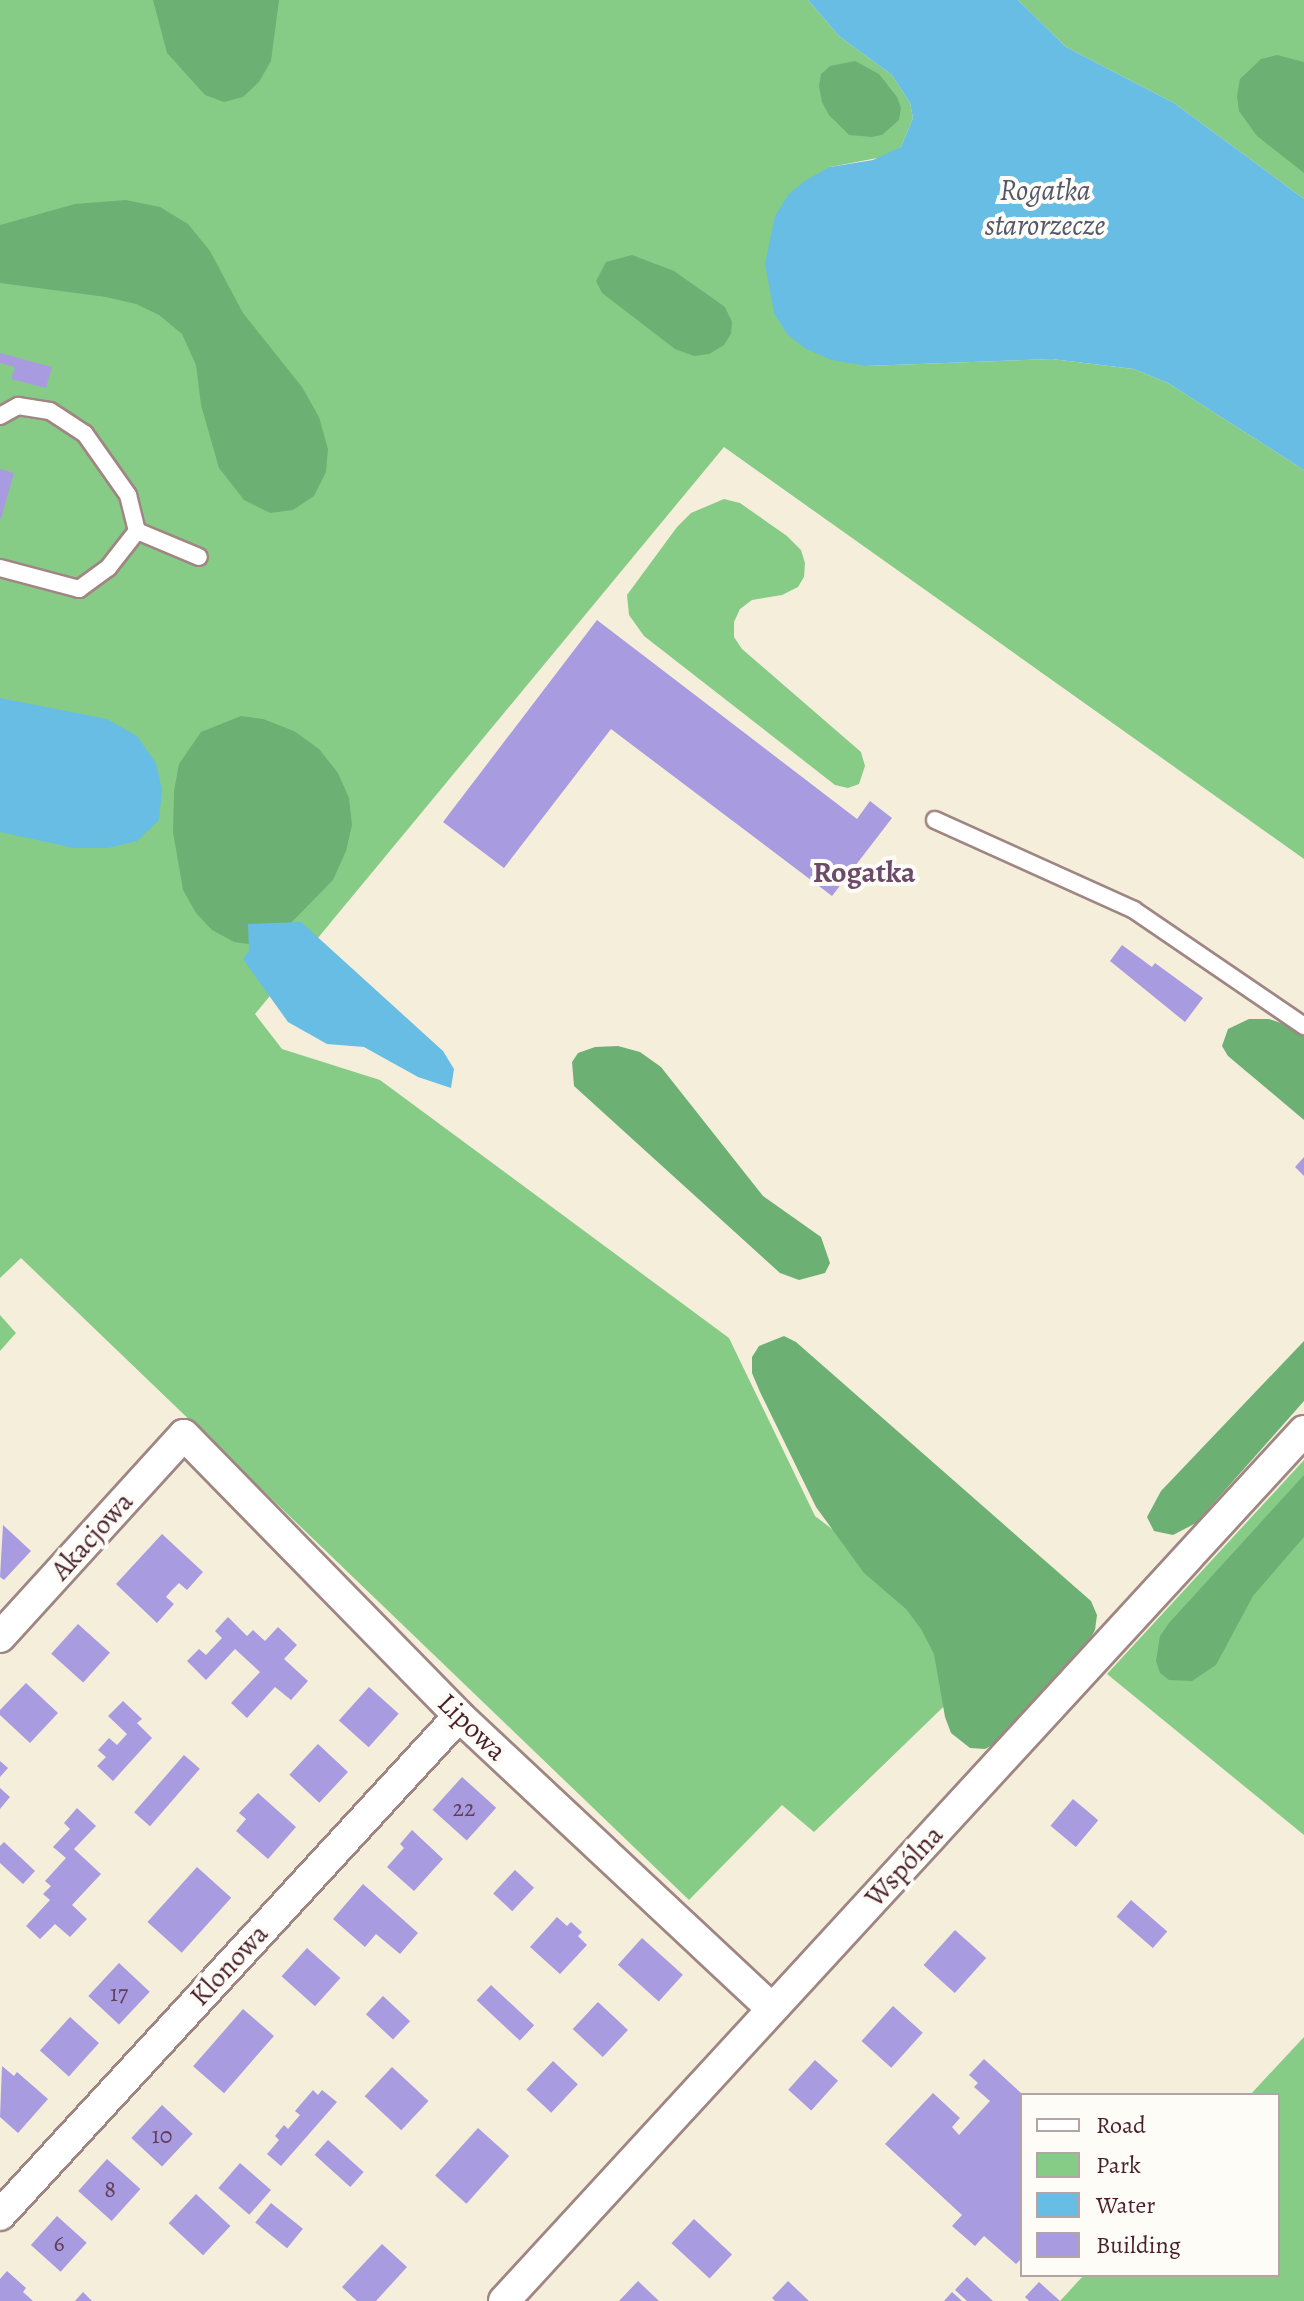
<!DOCTYPE html>
<meta charset="utf-8">
<style>
body{margin:0}
#map{position:relative;width:1304px;height:2301px;overflow:hidden;background:#f5eedb;font-family:Alegreya,serif}
div>[style]{position:absolute}
[style*='--x']{left:calc(var(--x)*1px);top:calc(var(--y)*1px);width:calc(var(--w)*1px);rotate:calc(var(--a)*1deg)}
.green>*{inset:0;background:#87cc86}
.forest>*{inset:0;background:#6db073}
.water>*{inset:0;background:#67bde3}
.building>*{inset:0;background:#a89be0;transform-origin:0 0}
.roads{filter:drop-shadow(2px 0 #a08683) drop-shadow(-2px 0 #a08683) drop-shadow(0 2px #a08683) drop-shadow(0 -2px #a08683)}
.lane>*{height:16px;margin:-8px;padding:0 8px;transform-origin:8px;border-radius:8px;background:#fff}
.street>*{height:30px;margin:-15px;padding:0 15px;transform-origin:15px;border-radius:15px;background:#fff}
span{translate:-50% -50%;white-space:nowrap;text-align:center;line-height:1.15;-webkit-text-stroke:8px #fdfcf7;paint-order:stroke}
.number-label{font-size:24px;color:#623e58}
.number-label span{-webkit-text-stroke-width:0}
.street-label{font-size:28px;color:#4a1f2b}
.water-label{font-size:30px;color:#54566b;font-style:italic}
.neighbourhood-label{font-size:30px;color:#6b4a6a;font-weight:700}
.legend{position:absolute;left:1020px;top:2093px;width:260px;height:184px;box-sizing:border-box;background:#fdfcf7;border:2px solid #b5a4a5;margin:0;padding:10px 14px;list-style:none;font-size:24px;color:#4a1f2b}
.legend li{display:flex;align-items:center;gap:16px;height:40px}
.legend b{width:40px;border:2px solid #b5a4a5}
</style>
<div id="map">
<div class="green">
<i style="clip-path:polygon(0 0,808px 0,839px 36px,892px 75px,910px 103px,913px 118px,901px 147px,888px 156px,830px 167px,866px 366px,1052px 359px,1134px 369px,1168px 383px,1304px 470px,1304px 859px,724px 447px,255px 1014px,282px 1049px,380px 1080px,729px 1338px,815px 1516px,997px 1655px,814px 1832px,782px 1805px,689px 1900px,21px 1258px,0 1278px)"></i>
<i style="clip-path:polygon(1018px 0,1304px 0,1304px 199px,1174px 103px,1066px 47px)"></i>
<i style="clip-path:polygon(724px 499px,740px 503px,787px 536px,801px 550px,805px 563px,804px 577px,798px 587px,782px 595px,752px 600px,740px 609px,734px 622px,734px 637px,742px 649px,861px 752px,865px 766px,859px 784px,848px 788px,835px 785px,644px 636px,629px 615px,627px 595px,677px 527px,691px 513px)"></i>
<i style="clip-path:polygon(0 1315px,16px 1333px,0 1351px)"></i>
<i style="clip-path:polygon(1304px 1460px,1304px 1835px,1107px 1674px)"></i>
<i style="clip-path:polygon(1304px 2037px,1304px 2301px,1060px 2301px,1084px 2275px,1278px 2275px,1278px 2095px,1250px 2095px)"></i>
</div>
<div class="forest">
<i style="clip-path:polygon(153px 0,279px 0,271px 61px,259px 82px,243px 97px,224px 102px,205px 95px,167px 53px)"></i>
<i style="clip-path:polygon(1277px 55px,1304px 62px,1304px 173px,1257px 136px,1239px 111px,1237px 96px,1240px 79px,1261px 59px)"></i>
<i style="clip-path:polygon(855px 61px,879px 74px,897px 97px,901px 108px,899px 120px,882px 135px,872px 137px,849px 135px,829px 115px,822px 102px,819px 86px,821px 74px,830px 66px)"></i>
<i style="clip-path:polygon(126px 200px,160px 207px,188px 224px,210px 251px,243px 313px,302px 387px,319px 417px,328px 449px,326px 472px,314px 496px,293px 510px,270px 513px,244px 500px,219px 468px,201px 405px,196px 365px,182px 334px,159px 315px,136px 304px,106px 297px,0 283px,0 225px,75px 204px)"></i>
<i style="clip-path:polygon(632px 255px,674px 271px,725px 307px,732px 322px,731px 334px,724px 345px,709px 354px,694px 356px,675px 349px,602px 293px,596px 281px,606px 262px)"></i>
<i style="clip-path:polygon(241px 716px,263px 719px,294px 731px,319px 749px,338px 773px,349px 798px,352px 825px,346px 851px,333px 880px,279px 935px,256px 945px,234px 942px,212px 930px,196px 913px,183px 890px,173px 832px,174px 791px,179px 764px,201px 732px)"></i>
<i style="clip-path:polygon(1249px 1019px,1269px 1019px,1304px 1031px,1304px 1120px,1228px 1056px,1222px 1046px,1228px 1029px)"></i>
<i style="clip-path:polygon(618px 1046px,640px 1052px,661px 1067px,763px 1196px,821px 1237px,830px 1263px,825px 1273px,799px 1280px,780px 1273px,574px 1086px,572px 1062px,578px 1053px,595px 1047px)"></i>
<i style="clip-path:polygon(784px 1336px,796px 1342px,1091px 1601px,1097px 1615px,1095px 1630px,1085px 1648px,998px 1742px,985px 1749px,970px 1748px,951px 1733px,945px 1717px,934px 1654px,921px 1629px,906px 1609px,864px 1573px,816px 1507px,760px 1392px,752px 1373px,752px 1357px,759px 1346px)"></i>
<i style="clip-path:polygon(1304px 1341px,1304px 1401px,1196px 1523px,1173px 1535px,1154px 1531px,1147px 1517px,1161px 1491px)"></i>
<i style="clip-path:polygon(1304px 1475px,1304px 1537px,1253px 1596px,1216px 1665px,1192px 1681px,1169px 1680px,1160px 1673px,1156px 1661px,1160px 1636px,1169px 1623px)"></i>
</div>
<div class="water">
<i style="clip-path:polygon(808px 0,1018px 0,1066px 47px,1174px 103px,1304px 199px,1304px 470px,1168px 383px,1134px 369px,1052px 359px,866px 366px,832px 360px,806px 349px,787px 334px,774px 313px,765px 264px,775px 216px,788px 195px,806px 180px,830px 167px,873px 160px,901px 147px,913px 118px,910px 103px,892px 75px,839px 36px)"></i>
<i style="clip-path:polygon(0 698px,107px 719px,137px 736px,156px 763px,162px 790px,159px 820px,137px 841px,108px 848px,74px 848px,0 832px)"></i>
<i style="clip-path:polygon(301px 922px,443px 1051px,454px 1069px,451px 1088px,418px 1077px,364px 1047px,327px 1044px,288px 1022px,243px 959px,249px 951px,248px 924px)"></i>
</div>
<div class="building">
<i style="clip-path:polygon(0 353px,52px 367px,46px 388px,11px 379px,15px 367px,0 363px)"></i>
<i style="clip-path:polygon(0 469px,14px 473px,1px 519px,0 519px)"></i>
<i style="clip-path:polygon(597px 620px,857px 819px,870px 801px,892px 818px,832px 896px,611px 729px,504px 868px,443px 822px)"></i>
<i style="clip-path:polygon(1122px 945px,1152px 967px,1155px 963px,1203px 998px,1185px 1022px,1110px 961px)"></i>
<i style="clip-path:polygon(1304px 1157px,1304px 1176px,1295px 1167px)"></i>
<i style="clip-path:polygon(3px 1525px,31px 1551px,4px 1580px,0 1577px)"></i>
<i style="clip-path:polygon(162px 1534px,203px 1572px,187px 1590px,179px 1583px,171px 1591px,166px 1597px,174px 1604px,157px 1623px,116px 1584px)"></i>
<i style="clip-path:polygon(228px 1617px,247px 1636px,253px 1630px,265px 1641px,278px 1627px,297px 1645px,284px 1659px,308px 1681px,291px 1700px,275px 1687px,247px 1718px,231px 1703px,260px 1672px,235px 1649px,206px 1680px,187px 1661px,199px 1649px,206px 1655px,222px 1638px,215px 1631px)"></i>
<i style="left:78px;top:1624px;width:43px;height:40px;rotate:42deg"></i>
<i style="clip-path:polygon(26px 1683px,58px 1713px,30px 1743px,0 1715px,0 1710px)"></i>
<i style="left:369px;top:1687px;width:40px;height:45px;rotate:42deg"></i>
<i style="clip-path:polygon(123px 1701px,142px 1719px,137px 1723px,152px 1738px,113px 1781px,97px 1766px,106px 1757px,98px 1750px,109px 1738px,117px 1745px,127px 1734px,108px 1716px)"></i>
<i style="left:318px;top:1744px;width:41px;height:42px;rotate:43deg"></i>
<i style="left:184px;top:1755px;width:21px;height:76px;rotate:41deg"></i>
<i style="clip-path:polygon(0 1761px,8px 1768px,0 1777px)"></i>
<i style="left:462px;top:1777px;width:46px;height:44px;rotate:42deg"></i>
<i style="clip-path:polygon(0 1788px,10px 1797px,0 1809px)"></i>
<i style="clip-path:polygon(258px 1793px,296px 1827px,268px 1859px,236px 1831px,246px 1819px,239px 1813px)"></i>
<i style="left:1073px;top:1799px;width:33px;height:35px;rotate:40deg"></i>
<i style="clip-path:polygon(77px 1808px,96px 1826px,74px 1849px,101px 1874px,72px 1905px,87px 1919px,70px 1937px,55px 1924px,40px 1939px,26px 1926px,50px 1900px,43px 1894px,51px 1886px,45px 1881px,66px 1858px,53px 1847px,70px 1829px,64px 1823px)"></i>
<i style="clip-path:polygon(412px 1830px,443px 1859px,414px 1891px,387px 1867px,404px 1848px,400px 1844px)"></i>
<i style="clip-path:polygon(4px 1842px,35px 1871px,23px 1884px,0 1863px,0 1846px)"></i>
<i style="left:197px;top:1867px;width:46px;height:74px;rotate:42deg"></i>
<i style="left:515px;top:1870px;width:26px;height:32px;rotate:43deg"></i>
<i style="clip-path:polygon(363px 1884px,418px 1933px,400px 1954px,376px 1934px,365px 1947px,333px 1919px)"></i>
<i style="left:1131px;top:1900px;width:48px;height:22px;rotate:41deg"></i>
<i style="clip-path:polygon(557px 1917px,567px 1926px,571px 1922px,582px 1932px,578px 1936px,587px 1945px,560px 1974px,530px 1947px)"></i>
<i style="left:955px;top:1930px;width:42px;height:47px;rotate:42deg"></i>
<i style="left:642px;top:1938px;width:55px;height:36px;rotate:42deg"></i>
<i style="left:307px;top:1948px;width:45px;height:38px;rotate:42deg"></i>
<i style="left:119px;top:1963px;width:42px;height:45px;rotate:43deg"></i>
<i style="left:491px;top:1985px;width:59px;height:21px;rotate:43deg"></i>
<i style="left:383px;top:1996px;width:37px;height:25px;rotate:43deg"></i>
<i style="left:598px;top:2002px;width:41px;height:37px;rotate:43deg"></i>
<i style="left:893px;top:2006px;width:40px;height:47px;rotate:42deg"></i>
<i style="left:243px;top:2009px;width:41px;height:76px;rotate:41deg"></i>
<i style="left:70px;top:2017px;width:39px;height:45px;rotate:42deg"></i>
<i style="clip-path:polygon(984px 2059px,1022px 2094px,1022px 2258px,1016px 2264px,984px 2236px,975px 2246px,952px 2226px,962px 2215px,885px 2144px,933px 2093px,960px 2118px,952px 2127px,959px 2135px,990px 2101px,974px 2087px,978px 2083px,969px 2075px)"></i>
<i style="left:815px;top:2060px;width:31px;height:40px;rotate:42deg"></i>
<i style="left:553px;top:2061px;width:34px;height:39px;rotate:43deg"></i>
<i style="clip-path:polygon(2px 2066px,14px 2076px,17px 2072px,48px 2099px,18px 2133px,0 2117px)"></i>
<i style="left:392px;top:2067px;width:50px;height:40px;rotate:43deg"></i>
<i style="clip-path:polygon(313px 2090px,318px 2095px,322px 2090px,337px 2102px,281px 2166px,267px 2154px,279px 2140px,275px 2136px,284px 2125px,288px 2129px,300px 2115px,295px 2111px)"></i>
<i style="left:162px;top:2105px;width:42px;height:45px;rotate:43deg"></i>
<i style="left:478px;top:2128px;width:42px;height:64px;rotate:42deg"></i>
<i style="left:328px;top:2140px;width:48px;height:20px;rotate:42deg"></i>
<i style="left:107px;top:2159px;width:45px;height:43px;rotate:42deg"></i>
<i style="left:240px;top:2163px;width:41px;height:33px;rotate:41deg"></i>
<i style="left:196px;top:2194px;width:47px;height:40px;rotate:43deg"></i>
<i style="left:271px;top:2203px;width:41px;height:25px;rotate:39deg"></i>
<i style="left:57px;top:2216px;width:40px;height:39px;rotate:42deg"></i>
<i style="left:694px;top:2219px;width:52px;height:33px;rotate:43deg"></i>
<i style="clip-path:polygon(382px 2244px,407px 2267px,376px 2301px,357px 2301px,342px 2287px)"></i>
<i style="clip-path:polygon(7px 2271px,26px 2288px,23px 2292px,33px 2301px,0 2301px,0 2279px)"></i>
<i style="clip-path:polygon(967px 2277px,993px 2301px,967px 2301px,955px 2290px)"></i>
<i style="clip-path:polygon(638px 2281px,659px 2301px,619px 2301px)"></i>
<i style="clip-path:polygon(788px 2281px,809px 2301px,775px 2301px,772px 2298px)"></i>
<i style="clip-path:polygon(1039px 2282px,1060px 2301px,1029px 2301px,1025px 2297px)"></i>
<i style="clip-path:polygon(83px 2292px,92px 2301px,75px 2301px)"></i>
<i style="clip-path:polygon(952px 2292px,962px 2301px,944px 2301px)"></i>
</div>
<div class="roads">
<div class="lane">
<i style="--x:0;--y:416;--w:21;--a:-29"></i>
<i style="--x:18;--y:406;--w:32;--a:9"></i>
<i style="--x:50;--y:411;--w:42;--a:33.3"></i>
<i style="--x:85;--y:434;--w:75;--a:54.8"></i>
<i style="--x:128;--y:495;--w:37;--a:76"></i>
<i style="--x:137;--y:531;--w:67;--a:22.8"></i>
<i style="--x:0;--y:568;--w:82;--a:14.9"></i>
<i style="--x:79;--y:589;--w:36;--a:-36"></i>
<i style="--x:108;--y:568;--w:47;--a:-51.9"></i>
<i style="--x:935;--y:820;--w:218;--a:24.3"></i>
<i style="--x:1134;--y:910;--w:206;--a:34.3"></i>
</div>
<div class="street">
<i style="--x:0;--y:1637;--w:273;--a:-47.7"></i>
<i style="--x:184;--y:1435;--w:393;--a:45.6"></i>
<i style="--x:459;--y:1716;--w:427;--a:43.1"></i>
<i style="--x:0;--y:2215;--w:678;--a:-47.39"></i>
<i style="--x:504;--y:2301;--w:1182;--a:-47.4"></i>
</div>
</div>
<div class="number-label">
<span style="left:464px;top:1809px">22</span>
<span style="left:119px;top:1994px">17</span>
<span style="left:162px;top:2136px">10</span>
<span style="left:110px;top:2190px">8</span>
<span style="left:59px;top:2244px">6</span>
</div>
<div class="street-label">
<span style="left:92px;top:1536px;rotate:-48deg">Akacjowa</span>
<span style="left:472px;top:1727px;rotate:44deg">Lipowa</span>
<span style="left:904px;top:1866px;rotate:-47deg">Wspólna</span>
<span style="left:229px;top:1965px;rotate:-47deg">Klonowa</span>
</div>
<div class="water-label">
<span style="left:1045px;top:207px">Rogatka<br>starorzecze</span>
</div>
<div class="neighbourhood-label">
<span style="left:864px;top:872px">Rogatka</span>
</div>
<ul class="legend">
<li><b style="height:10px;background:#fff"></b>Road</li>
<li><b style="height:22px;background:#87cc86"></b>Park</li>
<li><b style="height:22px;background:#67bde3"></b>Water</li>
<li><b style="height:22px;background:#a89be0"></b>Building</li>
</ul>
</div>
